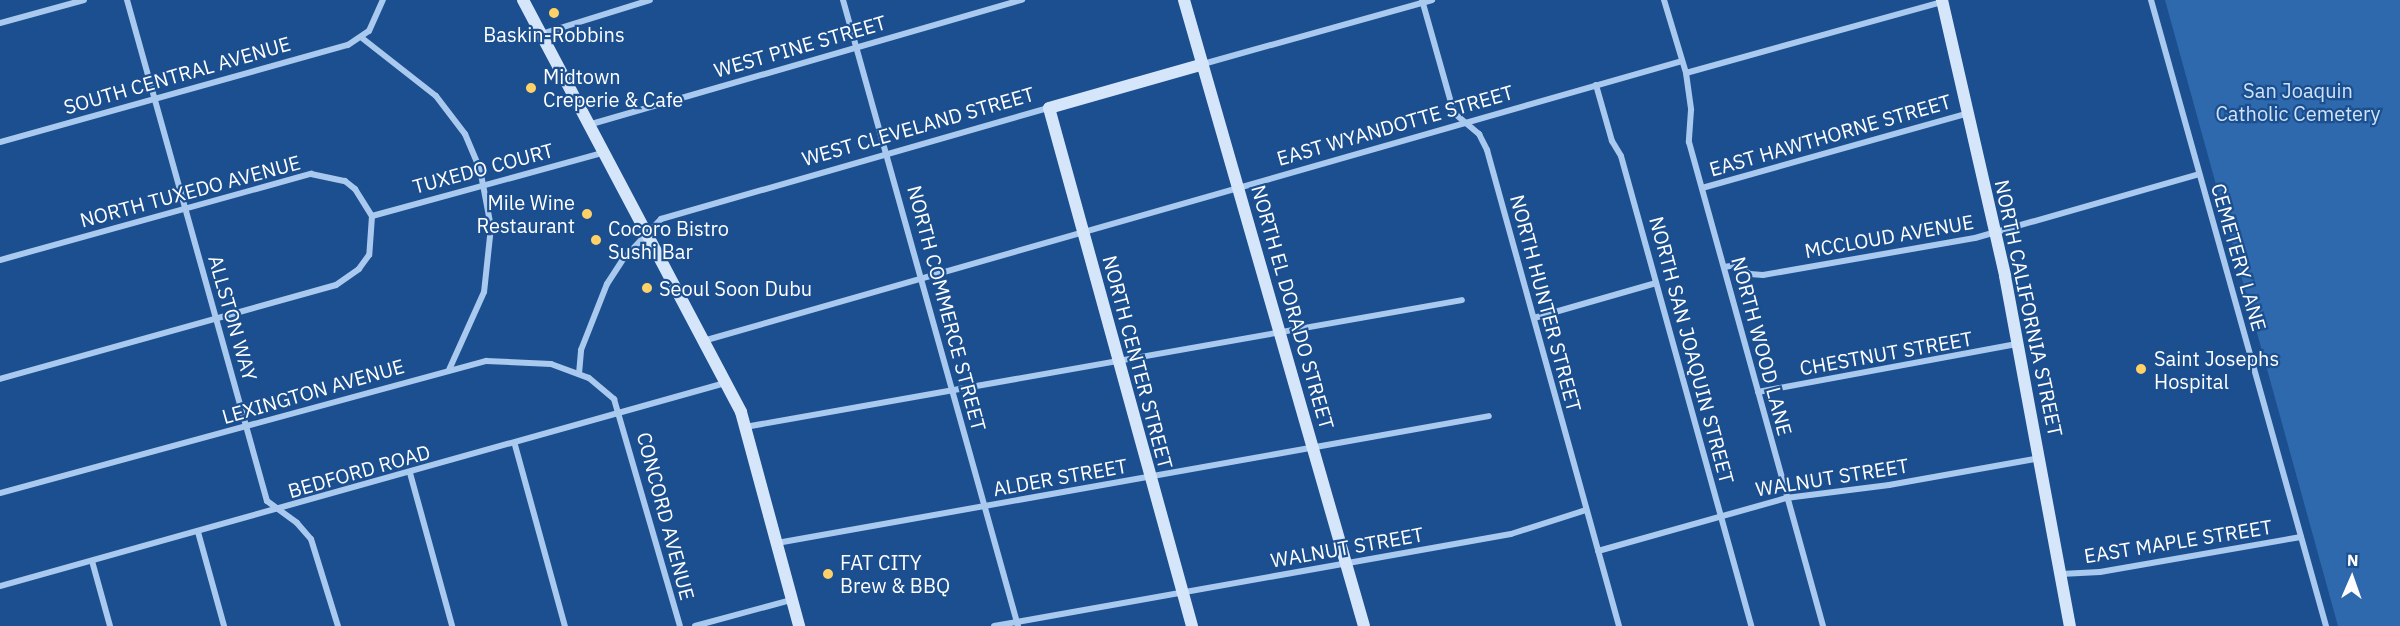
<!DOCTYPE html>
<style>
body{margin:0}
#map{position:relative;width:2400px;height:626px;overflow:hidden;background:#1b4f8f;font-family:"IBM Plex Sans",sans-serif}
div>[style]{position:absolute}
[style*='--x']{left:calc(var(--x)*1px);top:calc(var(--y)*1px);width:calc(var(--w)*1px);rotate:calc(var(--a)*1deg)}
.green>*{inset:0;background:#2e69ad}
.street>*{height:6px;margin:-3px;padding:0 3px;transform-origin:3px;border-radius:3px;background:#a9c9ee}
.secondary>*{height:12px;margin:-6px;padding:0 6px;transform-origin:6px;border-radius:6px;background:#d6e6fa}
.dots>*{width:16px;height:16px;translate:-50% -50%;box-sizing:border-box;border:3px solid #1b4f8f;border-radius:50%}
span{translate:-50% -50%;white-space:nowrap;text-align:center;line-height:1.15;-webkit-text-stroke:4.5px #1b4f8f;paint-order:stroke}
.poi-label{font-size:20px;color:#fff}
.left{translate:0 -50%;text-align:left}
.right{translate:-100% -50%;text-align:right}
.street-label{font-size:20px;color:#fff}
.park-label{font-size:20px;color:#cfe3fa}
.north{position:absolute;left:2322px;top:548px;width:60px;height:60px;-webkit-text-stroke:4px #1b4f8f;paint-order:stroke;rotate:2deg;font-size:16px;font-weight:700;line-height:24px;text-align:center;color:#fff}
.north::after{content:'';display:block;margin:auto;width:21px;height:27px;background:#fff;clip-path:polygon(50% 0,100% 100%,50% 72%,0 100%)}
</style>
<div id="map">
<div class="green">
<i style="clip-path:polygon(2165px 0,2400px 0,2400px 626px,2338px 626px)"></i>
</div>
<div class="street">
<i style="--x:127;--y:0;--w:520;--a:74.39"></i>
<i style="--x:267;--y:501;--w:37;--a:36"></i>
<i style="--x:297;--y:523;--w:21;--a:49"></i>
<i style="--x:311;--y:539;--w:91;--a:72.8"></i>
<i style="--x:843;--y:0;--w:650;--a:74.38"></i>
<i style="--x:1422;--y:0;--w:117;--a:74.2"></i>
<i style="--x:1454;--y:113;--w:33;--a:40"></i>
<i style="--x:1479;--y:134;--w:18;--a:63"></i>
<i style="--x:1487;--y:150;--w:494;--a:74.5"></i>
<i style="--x:1664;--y:0;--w:76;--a:73.2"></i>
<i style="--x:1686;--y:73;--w:37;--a:82"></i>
<i style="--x:1691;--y:110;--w:32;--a:94"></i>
<i style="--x:1689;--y:142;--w:502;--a:74.52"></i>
<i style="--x:2151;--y:0;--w:650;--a:74.38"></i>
<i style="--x:0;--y:23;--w:87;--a:-15.3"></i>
<i style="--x:541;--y:34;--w:114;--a:-17.3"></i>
<i style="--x:362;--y:38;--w:94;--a:38.1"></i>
<i style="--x:436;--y:96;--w:48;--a:52.7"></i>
<i style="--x:465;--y:134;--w:38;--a:67"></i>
<i style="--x:480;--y:169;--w:59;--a:79.3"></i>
<i style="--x:491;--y:227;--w:65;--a:96.1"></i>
<i style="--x:484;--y:292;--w:85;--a:114.2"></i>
<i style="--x:1203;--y:64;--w:238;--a:-15.6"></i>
<i style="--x:1686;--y:73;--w:266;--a:-15.5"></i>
<i style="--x:1596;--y:85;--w:58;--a:74.1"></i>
<i style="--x:1612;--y:141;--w:17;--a:59"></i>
<i style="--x:1621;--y:156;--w:488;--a:74.5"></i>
<i style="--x:588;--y:125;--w:452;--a:-16.1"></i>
<i style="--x:0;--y:142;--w:361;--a:-15.6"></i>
<i style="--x:348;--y:45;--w:25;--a:-34"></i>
<i style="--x:369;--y:31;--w:34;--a:-66"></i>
<i style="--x:1702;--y:188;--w:276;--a:-15.7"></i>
<i style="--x:372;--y:216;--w:239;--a:-15.3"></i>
<i style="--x:0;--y:260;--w:323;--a:-15.5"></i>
<i style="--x:311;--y:174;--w:35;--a:12"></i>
<i style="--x:345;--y:181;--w:13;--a:39"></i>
<i style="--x:355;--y:189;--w:32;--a:58"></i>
<i style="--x:372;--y:216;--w:39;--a:94"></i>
<i style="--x:369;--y:255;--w:17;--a:126"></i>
<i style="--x:359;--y:269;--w:28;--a:145"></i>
<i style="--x:336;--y:285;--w:349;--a:164.4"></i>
<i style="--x:1724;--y:267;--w:12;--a:-9"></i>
<i style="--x:1736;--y:265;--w:17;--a:33"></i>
<i style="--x:1750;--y:274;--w:13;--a:4"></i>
<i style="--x:1763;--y:275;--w:215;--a:-9.9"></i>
<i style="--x:1975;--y:238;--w:233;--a:-15.9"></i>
<i style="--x:1534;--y:318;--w:127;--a:-16"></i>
<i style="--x:703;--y:341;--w:1018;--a:-15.96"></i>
<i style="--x:579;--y:374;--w:24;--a:-85"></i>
<i style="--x:581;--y:350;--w:71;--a:-68.5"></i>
<i style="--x:607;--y:284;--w:31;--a:-57"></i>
<i style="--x:624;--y:258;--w:54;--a:-46.5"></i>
<i style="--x:661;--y:219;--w:404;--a:-16"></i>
<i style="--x:1758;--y:392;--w:263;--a:-10.5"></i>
<i style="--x:745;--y:427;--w:728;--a:-10.04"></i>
<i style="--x:515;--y:445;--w:188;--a:74.6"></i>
<i style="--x:410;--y:473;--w:159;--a:74.6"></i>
<i style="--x:0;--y:493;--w:504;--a:-15.2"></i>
<i style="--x:486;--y:361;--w:65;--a:2.6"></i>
<i style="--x:551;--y:364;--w:40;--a:20.2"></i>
<i style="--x:589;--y:378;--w:33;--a:40"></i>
<i style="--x:614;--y:399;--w:236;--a:73.8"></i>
<i style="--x:198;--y:532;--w:98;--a:74.5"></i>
<i style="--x:777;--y:543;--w:723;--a:-10.11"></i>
<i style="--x:1598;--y:551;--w:195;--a:-15.7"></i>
<i style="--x:1786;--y:498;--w:104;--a:-7.2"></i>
<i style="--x:1889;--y:485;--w:153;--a:-10.1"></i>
<i style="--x:92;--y:561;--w:67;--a:74.5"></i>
<i style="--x:2061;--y:574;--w:39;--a:-3"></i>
<i style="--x:2100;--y:572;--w:204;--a:-9.9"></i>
<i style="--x:0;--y:586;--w:753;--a:-15.64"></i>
<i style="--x:695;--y:626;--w:99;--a:-15.2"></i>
<i style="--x:994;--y:626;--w:525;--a:-10.09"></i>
<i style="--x:1511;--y:534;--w:79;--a:-17.7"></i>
</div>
<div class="secondary">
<i style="--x:523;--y:0;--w:466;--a:62.1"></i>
<i style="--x:741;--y:412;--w:222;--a:74.8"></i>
<i style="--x:1184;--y:0;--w:651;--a:73.96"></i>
<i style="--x:1942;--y:0;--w:283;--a:77.1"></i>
<i style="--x:2005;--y:276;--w:356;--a:79.5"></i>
<i style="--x:1192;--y:626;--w:537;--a:-105.43"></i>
<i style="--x:1049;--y:108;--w:160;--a:-15.9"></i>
</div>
<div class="dots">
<i style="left:554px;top:13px;background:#ffd166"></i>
<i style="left:531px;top:88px;background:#ffd166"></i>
<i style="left:587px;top:214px;background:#ffd166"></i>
<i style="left:596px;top:240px;background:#ffd166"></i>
<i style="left:647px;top:288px;background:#ffd166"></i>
<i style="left:2141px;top:369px;background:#ffd166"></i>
<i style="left:828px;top:574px;background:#ffd166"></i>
</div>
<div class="poi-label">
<span style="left:554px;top:34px">Baskin-Robbins</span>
<span class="left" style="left:543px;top:88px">Midtown<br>Creperie &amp; Cafe</span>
<span class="right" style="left:575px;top:214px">Mile Wine<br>Restaurant</span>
<span class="left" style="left:608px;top:240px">Cocoro Bistro<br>Sushi Bar</span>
<span class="left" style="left:659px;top:288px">Seoul Soon Dubu</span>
<span class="left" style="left:2154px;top:370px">Saint Josephs<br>Hospital</span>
<span class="left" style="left:840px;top:574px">FAT CITY<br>Brew &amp; BBQ</span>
</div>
<div class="street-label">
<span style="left:800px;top:46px;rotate:-16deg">WEST PINE STREET</span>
<span style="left:177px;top:75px;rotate:-16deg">SOUTH CENTRAL AVENUE</span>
<span style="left:1395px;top:125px;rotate:-16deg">EAST WYANDOTTE STREET</span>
<span style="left:918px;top:126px;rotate:-16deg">WEST CLEVELAND STREET</span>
<span style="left:1830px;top:135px;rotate:-16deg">EAST HAWTHORNE STREET</span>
<span style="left:483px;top:168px;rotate:-15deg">TUXEDO COURT</span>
<span style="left:190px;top:191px;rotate:-15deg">NORTH TUXEDO AVENUE</span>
<span style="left:1889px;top:236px;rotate:-10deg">MCCLOUD AVENUE</span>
<span style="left:2239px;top:257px;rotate:74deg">CEMETERY LANE</span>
<span style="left:1546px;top:303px;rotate:75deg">NORTH HUNTER STREET</span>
<span style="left:1293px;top:307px;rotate:74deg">NORTH EL DORADO STREET</span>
<span style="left:947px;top:308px;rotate:75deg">NORTH COMMERCE STREET</span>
<span style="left:2029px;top:308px;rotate:78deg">NORTH CALIFORNIA STREET</span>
<span style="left:233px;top:318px;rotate:74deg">ALLSTON WAY</span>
<span style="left:1762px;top:346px;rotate:75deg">NORTH WOOD LANE</span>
<span style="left:1692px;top:350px;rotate:75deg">NORTH SAN JOAQUIN STREET</span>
<span style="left:1886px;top:353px;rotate:-10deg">CHESTNUT STREET</span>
<span style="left:1138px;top:362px;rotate:75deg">NORTH CENTER STREET</span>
<span style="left:313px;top:391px;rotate:-16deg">LEXINGTON AVENUE</span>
<span style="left:359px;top:471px;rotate:-16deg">BEDFORD ROAD</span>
<span style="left:1060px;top:477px;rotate:-10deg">ALDER STREET</span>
<span style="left:1832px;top:477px;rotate:-9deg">WALNUT STREET</span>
<span style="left:666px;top:516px;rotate:75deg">CONCORD AVENUE</span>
<span style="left:2178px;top:541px;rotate:-9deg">EAST MAPLE STREET</span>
<span style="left:1347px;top:547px;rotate:-10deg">WALNUT STREET</span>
</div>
<div class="park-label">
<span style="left:2298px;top:102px">San Joaquin<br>Catholic Cemetery</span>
</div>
<div class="north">N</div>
</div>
